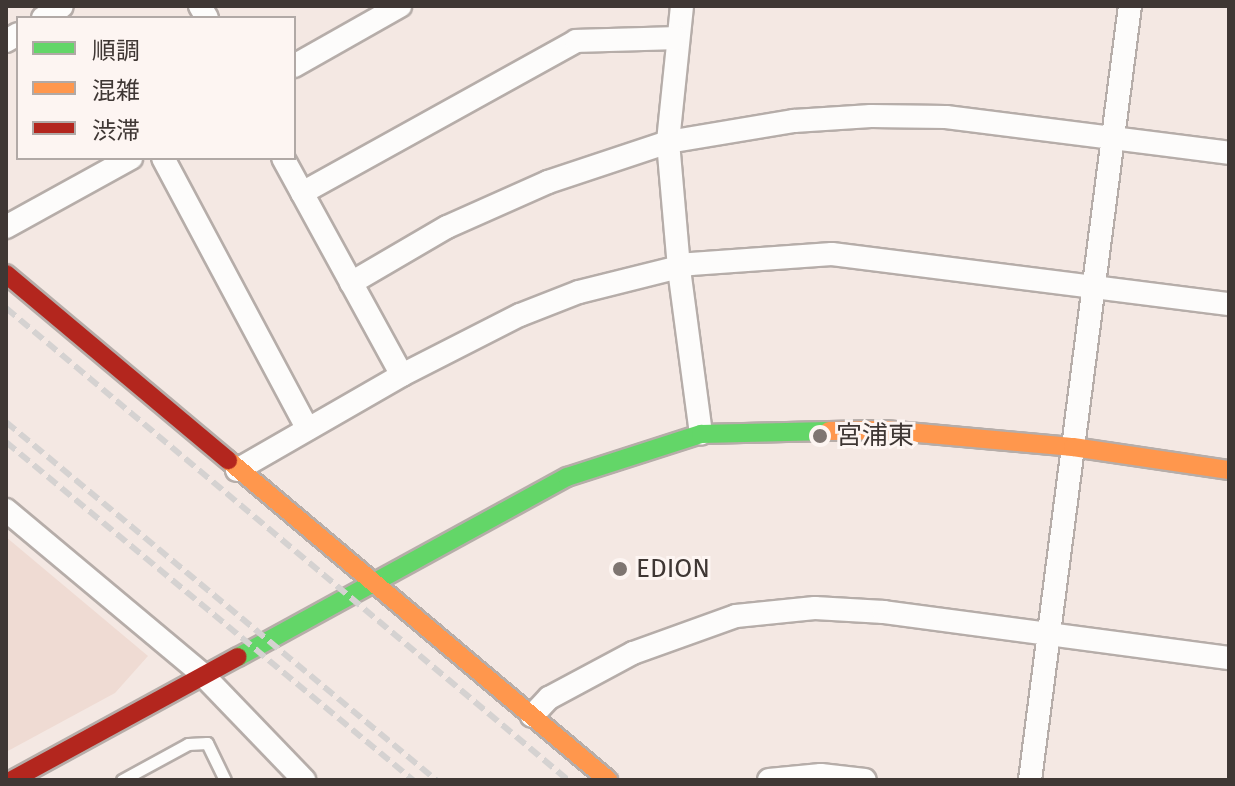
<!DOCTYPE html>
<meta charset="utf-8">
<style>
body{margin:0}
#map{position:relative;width:1235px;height:786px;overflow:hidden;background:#f4e8e3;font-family:"Fira Sans","Noto Sans JP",sans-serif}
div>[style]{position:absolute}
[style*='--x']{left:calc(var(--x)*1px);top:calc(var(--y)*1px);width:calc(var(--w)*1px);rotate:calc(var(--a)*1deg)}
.built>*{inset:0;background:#efdbd3}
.roads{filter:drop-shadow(2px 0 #b6ada9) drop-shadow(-2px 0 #b6ada9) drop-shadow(0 2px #b6ada9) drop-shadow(0 -2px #b6ada9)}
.lane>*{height:11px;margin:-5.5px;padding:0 5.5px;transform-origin:5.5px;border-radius:5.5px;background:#fdfcfb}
.street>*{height:22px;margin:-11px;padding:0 11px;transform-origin:11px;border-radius:11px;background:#fdfcfb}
.fast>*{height:18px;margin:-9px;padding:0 9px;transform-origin:9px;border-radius:9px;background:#63d668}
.slow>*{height:18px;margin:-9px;padding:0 9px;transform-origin:9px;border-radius:9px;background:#ff974d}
.jam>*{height:18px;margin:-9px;padding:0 9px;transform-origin:9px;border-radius:9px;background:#b3261e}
.rail>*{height:6px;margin-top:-3px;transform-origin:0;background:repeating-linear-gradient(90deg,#d5d2d1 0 12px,transparent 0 18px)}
.dots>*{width:22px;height:22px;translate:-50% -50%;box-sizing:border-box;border:4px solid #fdf5f2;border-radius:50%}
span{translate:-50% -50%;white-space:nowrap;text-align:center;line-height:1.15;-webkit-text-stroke:6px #fdf5f2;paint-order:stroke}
.poi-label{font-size:26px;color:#3f3734}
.left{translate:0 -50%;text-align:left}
.frame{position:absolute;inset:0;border:8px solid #3f3734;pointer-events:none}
.legend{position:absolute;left:16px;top:16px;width:280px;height:144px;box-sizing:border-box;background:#fdf5f2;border:2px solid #b1a9a6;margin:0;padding:10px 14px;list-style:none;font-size:24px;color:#3f3734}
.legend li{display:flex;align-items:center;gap:16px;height:40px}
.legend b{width:40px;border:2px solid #b1a9a6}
</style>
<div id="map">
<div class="built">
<i style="clip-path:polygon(6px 537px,148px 656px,115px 693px,6px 752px)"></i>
</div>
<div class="roads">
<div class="lane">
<i style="--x:122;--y:780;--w:75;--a:-28.6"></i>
<i style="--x:188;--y:744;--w:19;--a:-3"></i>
<i style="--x:207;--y:743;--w:41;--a:64.1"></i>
</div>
<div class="street">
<i style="--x:200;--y:6;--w:14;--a:60"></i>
<i style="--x:682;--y:6;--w:137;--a:95.9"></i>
<i style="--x:668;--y:142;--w:127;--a:85"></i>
<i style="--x:679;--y:269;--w:166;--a:82.4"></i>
<i style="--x:43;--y:18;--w:22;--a:-32"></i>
<i style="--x:6;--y:41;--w:14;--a:-30"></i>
<i style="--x:294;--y:66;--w:122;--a:-29.5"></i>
<i style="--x:163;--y:158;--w:307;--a:61.9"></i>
<i style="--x:283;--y:158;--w:247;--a:61.3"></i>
<i style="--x:302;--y:193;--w:313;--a:-29"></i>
<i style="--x:576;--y:41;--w:101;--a:-1.7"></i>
<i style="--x:6;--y:227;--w:143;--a:-28.9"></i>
<i style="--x:351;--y:283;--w:111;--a:-30.3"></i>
<i style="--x:447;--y:227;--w:111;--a:-24"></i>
<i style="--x:548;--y:182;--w:126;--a:-18.4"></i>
<i style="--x:668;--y:142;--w:128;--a:-9.5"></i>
<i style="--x:794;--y:121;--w:77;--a:-3.7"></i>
<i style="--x:871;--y:116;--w:75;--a:0.8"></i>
<i style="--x:946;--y:117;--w:285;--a:7.2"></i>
<i style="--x:237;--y:470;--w:190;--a:-29.9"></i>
<i style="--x:402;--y:375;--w:132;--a:-27"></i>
<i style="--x:520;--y:315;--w:63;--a:-21.3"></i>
<i style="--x:579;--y:292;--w:115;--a:-14"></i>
<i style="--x:691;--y:264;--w:141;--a:-4.1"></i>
<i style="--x:832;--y:254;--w:400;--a:7.2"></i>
<i style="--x:6;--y:510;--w:257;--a:39.9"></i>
<i style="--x:203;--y:675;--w:146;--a:46.1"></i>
<i style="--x:532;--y:716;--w:25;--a:-47"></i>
<i style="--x:549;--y:698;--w:95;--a:-28.2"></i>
<i style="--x:633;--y:653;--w:109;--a:-19.8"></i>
<i style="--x:736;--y:616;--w:79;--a:-5.8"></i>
<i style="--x:815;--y:608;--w:69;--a:3.3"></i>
<i style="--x:884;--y:612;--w:348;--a:7.6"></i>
<i style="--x:769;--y:780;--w:52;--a:-5.5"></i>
<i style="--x:821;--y:775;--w:44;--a:6.5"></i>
<i style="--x:1030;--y:780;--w:780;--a:-82.64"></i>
</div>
<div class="fast">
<i style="--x:238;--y:657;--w:375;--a:-28.7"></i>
<i style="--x:567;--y:477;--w:141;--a:-17.8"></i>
<i style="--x:701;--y:434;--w:128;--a:-1.3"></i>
</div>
<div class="slow">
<i style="--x:829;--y:431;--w:56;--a:-1"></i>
<i style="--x:885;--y:430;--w:189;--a:5.2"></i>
<i style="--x:1073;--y:447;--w:158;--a:8.4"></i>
<i style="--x:228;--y:460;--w:497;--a:40.1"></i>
</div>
<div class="jam">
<i style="--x:6;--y:274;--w:290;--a:40"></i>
<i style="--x:12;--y:780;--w:257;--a:-28.6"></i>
</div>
</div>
<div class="rail">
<i style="--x:6;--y:308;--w:734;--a:40.03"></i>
<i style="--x:6;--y:422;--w:560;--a:39.78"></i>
<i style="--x:6;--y:442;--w:529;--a:39.71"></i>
</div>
<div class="dots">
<i style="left:820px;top:436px;background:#7e7571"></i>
<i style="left:620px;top:569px;background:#7e7571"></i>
</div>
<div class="poi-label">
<span class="left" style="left:836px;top:436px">宮浦東</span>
<span class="left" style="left:636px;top:569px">EDION</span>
</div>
<div class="frame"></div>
<ul class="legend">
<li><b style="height:10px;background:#63d668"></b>順調</li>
<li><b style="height:10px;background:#ff974d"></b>混雑</li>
<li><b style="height:10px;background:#b3261e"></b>渋滞</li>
</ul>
</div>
